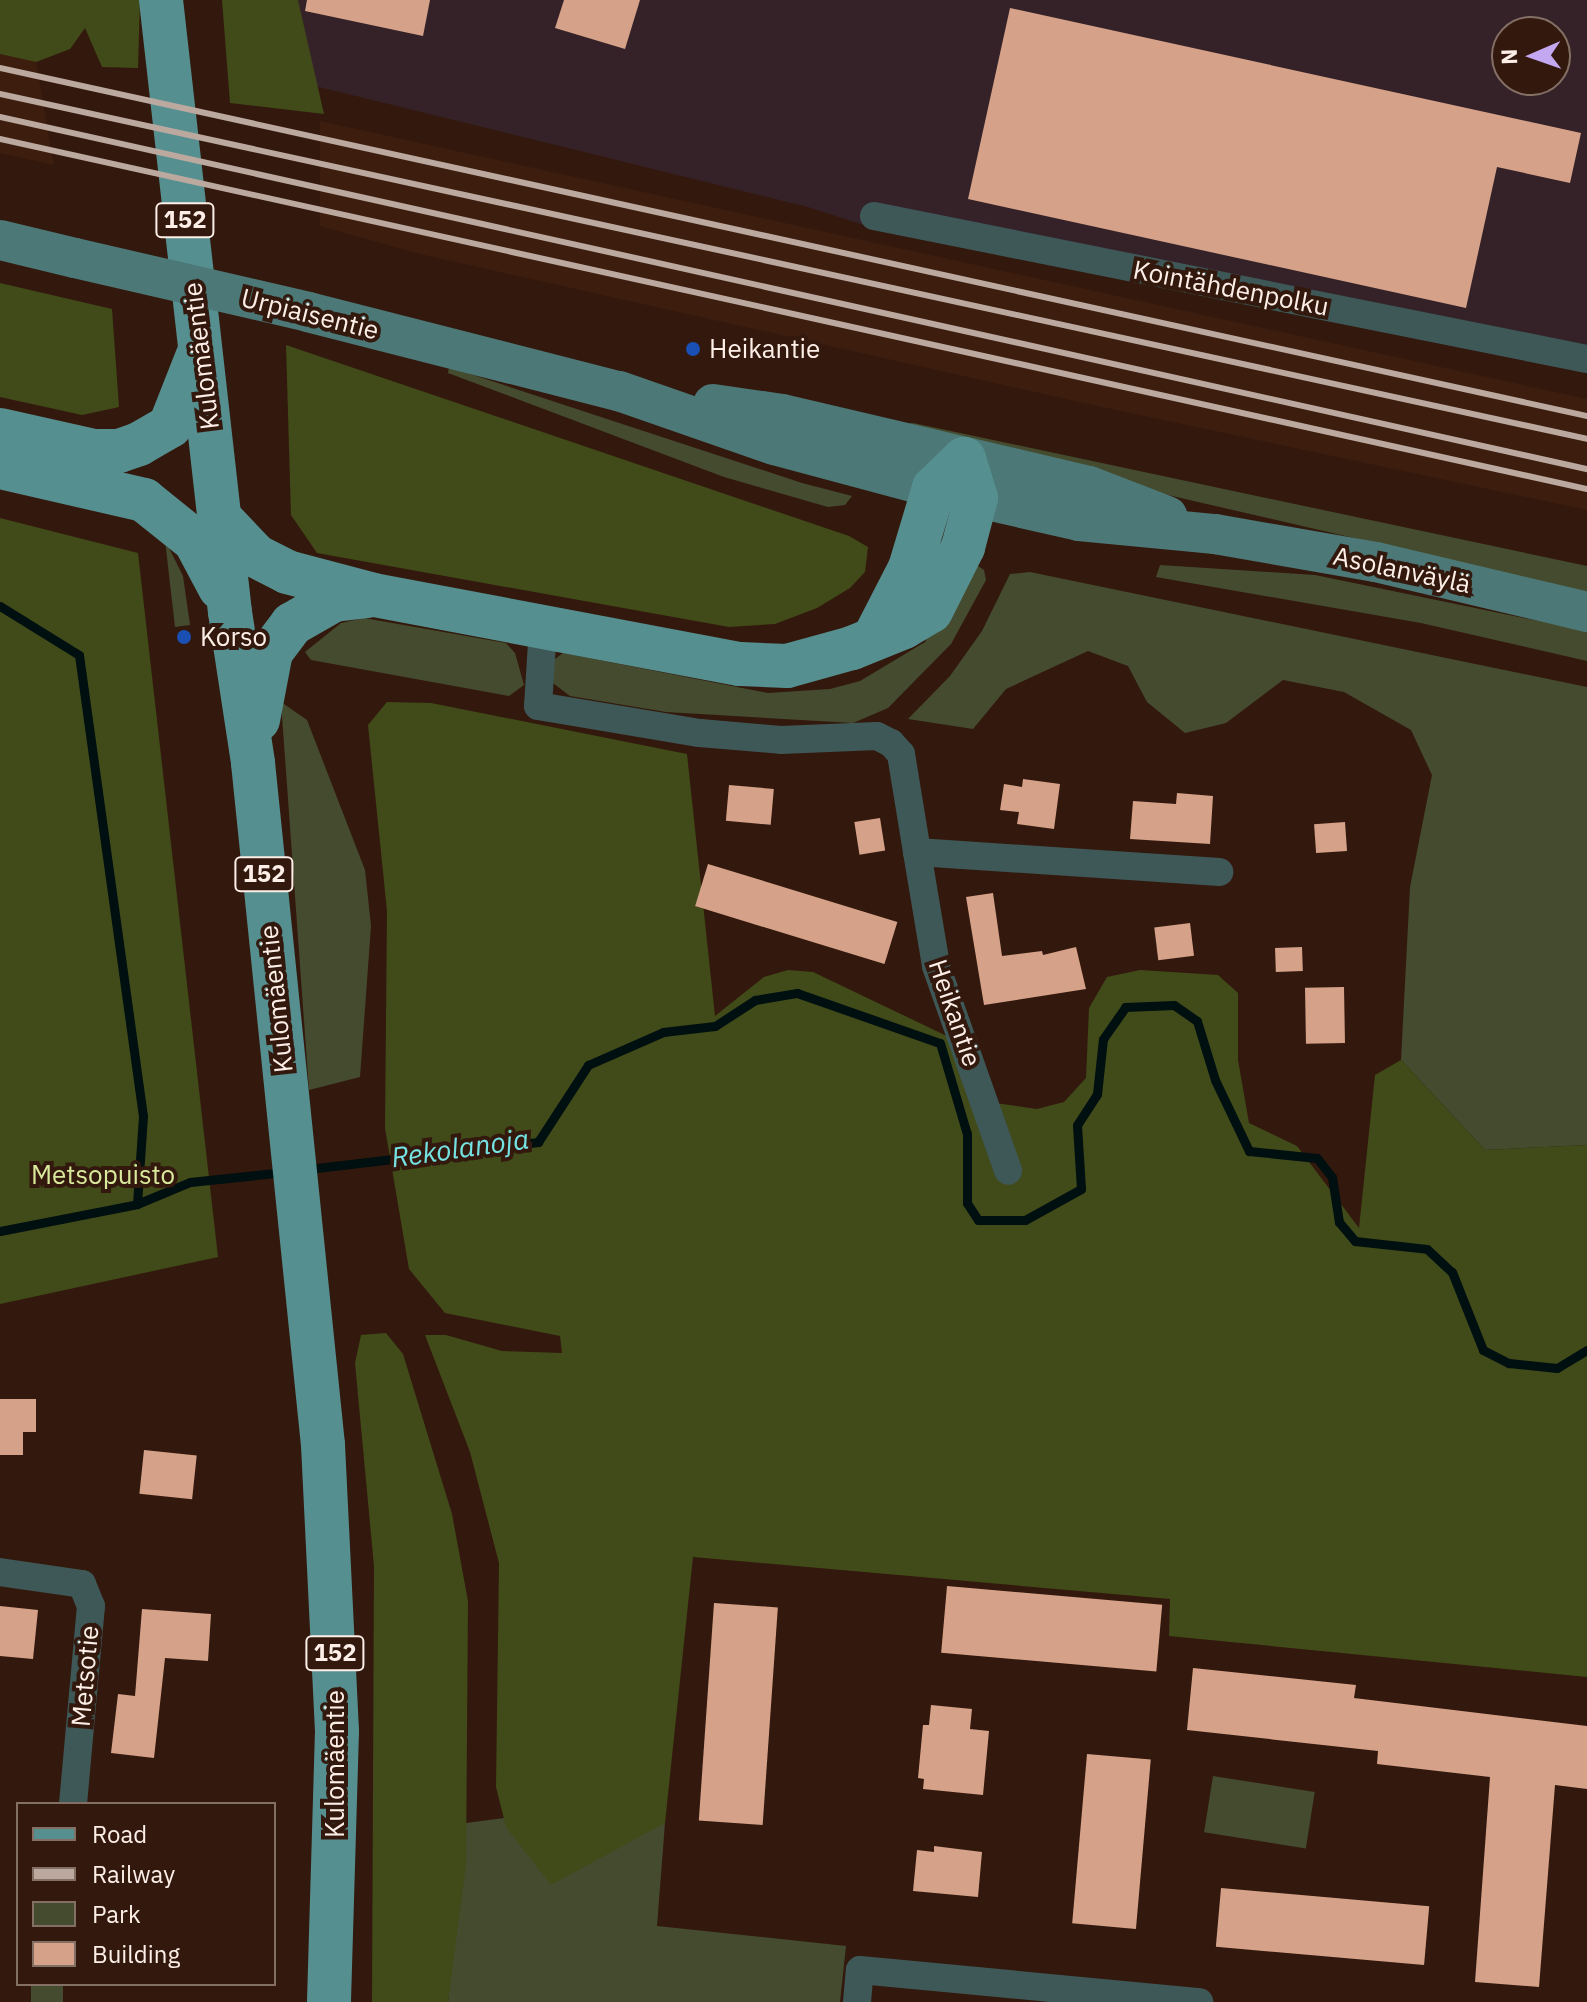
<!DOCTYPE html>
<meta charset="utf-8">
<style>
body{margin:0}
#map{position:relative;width:1587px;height:2002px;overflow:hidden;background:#33190d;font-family:"IBM Plex Sans",sans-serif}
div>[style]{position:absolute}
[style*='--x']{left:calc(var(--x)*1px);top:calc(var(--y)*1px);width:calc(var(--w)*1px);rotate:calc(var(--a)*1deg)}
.industrial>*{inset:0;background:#352228}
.built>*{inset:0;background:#3d1d0e}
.green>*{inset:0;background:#454b2e;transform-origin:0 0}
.forest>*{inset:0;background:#414a19}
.stream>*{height:9px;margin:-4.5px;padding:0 4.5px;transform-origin:4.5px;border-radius:4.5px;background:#000f10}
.building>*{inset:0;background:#d5a289;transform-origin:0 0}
.minor>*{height:28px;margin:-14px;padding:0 14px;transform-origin:14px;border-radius:14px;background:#3e5858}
.secondary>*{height:40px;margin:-20px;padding:0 20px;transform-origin:20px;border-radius:20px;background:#4c7877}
.primary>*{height:44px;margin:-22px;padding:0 22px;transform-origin:22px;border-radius:22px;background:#568f8f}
.rail>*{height:6px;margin:-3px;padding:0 3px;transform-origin:3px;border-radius:3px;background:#bba9a0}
.secondary-bridge>*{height:40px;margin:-20px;padding:0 20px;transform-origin:20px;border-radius:20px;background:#4c7877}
.dots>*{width:22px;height:22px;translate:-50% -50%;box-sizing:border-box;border:4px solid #33190d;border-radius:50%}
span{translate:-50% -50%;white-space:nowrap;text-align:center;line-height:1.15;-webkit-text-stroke:8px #33190d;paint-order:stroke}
.shield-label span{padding:2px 6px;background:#33190d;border:2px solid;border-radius:6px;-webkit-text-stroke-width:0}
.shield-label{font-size:24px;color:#fdefe8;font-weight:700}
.street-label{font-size:26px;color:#fdefe8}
.poi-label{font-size:26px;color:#fdefe8}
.left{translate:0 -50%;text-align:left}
.park-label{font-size:26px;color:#d9e99c}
.water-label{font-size:28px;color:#75e3e3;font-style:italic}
.legend{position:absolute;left:16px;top:1802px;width:260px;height:184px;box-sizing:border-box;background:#33190d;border:2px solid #846f65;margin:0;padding:10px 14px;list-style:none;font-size:24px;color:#fdefe8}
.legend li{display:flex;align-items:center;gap:16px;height:40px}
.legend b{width:40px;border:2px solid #846f65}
.north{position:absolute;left:1491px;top:16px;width:80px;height:80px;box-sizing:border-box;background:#33190d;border:2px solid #846f65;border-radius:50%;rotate:268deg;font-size:22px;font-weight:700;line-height:32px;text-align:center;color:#fdefe8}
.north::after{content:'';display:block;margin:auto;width:28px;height:36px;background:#c4a7f1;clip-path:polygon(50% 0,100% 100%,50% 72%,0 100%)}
</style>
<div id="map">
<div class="industrial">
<i style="clip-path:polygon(evenodd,298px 0,1587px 0,1587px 348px,882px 231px,808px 207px,315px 86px,298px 0,1507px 32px,1555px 32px,1555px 80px,1507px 80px,1507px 32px)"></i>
</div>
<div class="built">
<i style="clip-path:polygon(0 54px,36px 62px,54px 165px,0 153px)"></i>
<i style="clip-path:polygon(320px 121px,1587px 399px,1587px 510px,1102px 407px,420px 254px,320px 226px)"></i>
</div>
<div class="green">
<i style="clip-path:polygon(449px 367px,802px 483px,852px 496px,845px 505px,828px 507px,724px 477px,448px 373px)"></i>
<i style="clip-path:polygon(913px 423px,1587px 566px,1587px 592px,1047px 467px,898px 425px)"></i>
<i style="clip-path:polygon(165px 540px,183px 576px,190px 625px,175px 627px)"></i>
<i style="clip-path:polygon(970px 561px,984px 570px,986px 580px,951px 644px,888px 708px,853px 723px,666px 712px,570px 696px,553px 683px,551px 662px,563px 653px,768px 693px,830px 689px,860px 681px,925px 642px)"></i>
<i style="clip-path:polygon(1160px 565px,1315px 575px,1587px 631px,1587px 661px,1421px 623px,1156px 577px)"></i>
<i style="clip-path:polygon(1030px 572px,1587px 687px,1587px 1145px,1485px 1150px,1401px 1060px,1410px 887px,1432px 775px,1411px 730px,1344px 692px,1283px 680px,1226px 723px,1185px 733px,1147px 702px,1128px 666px,1088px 651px,1006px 689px,973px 729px,908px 719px,950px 676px,982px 631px,1010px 574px)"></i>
<i style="clip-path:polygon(364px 618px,506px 643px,515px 653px,524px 685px,509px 696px,311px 660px,305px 652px,341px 623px)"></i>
<i style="clip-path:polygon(281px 702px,307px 720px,365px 870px,371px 926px,360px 1077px,309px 1090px)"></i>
<i style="left:1213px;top:1776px;width:103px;height:57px;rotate:9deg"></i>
<i style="clip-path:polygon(558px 1811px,665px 1823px,657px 1926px,846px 1946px,840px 2002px,448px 2002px,466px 1823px)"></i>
<i style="left:31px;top:1984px;width:32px;height:18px"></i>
</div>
<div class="forest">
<i style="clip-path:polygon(0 0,140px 0,138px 68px,102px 67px,85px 28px,70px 49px,36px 62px,0 54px)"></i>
<i style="clip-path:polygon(222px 0,298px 0,324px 114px,230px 103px)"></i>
<i style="clip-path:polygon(0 283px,112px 309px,119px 407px,82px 415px,0 397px)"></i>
<i style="clip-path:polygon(286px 345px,849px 536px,868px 547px,865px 572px,850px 588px,817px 608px,775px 624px,729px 627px,317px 553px,291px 515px)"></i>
<i style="clip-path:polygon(0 518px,138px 553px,218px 1257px,0 1304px)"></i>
<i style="clip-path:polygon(387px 702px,431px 703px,687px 754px,715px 1016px,764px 977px,788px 970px,813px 972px,951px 1038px,968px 1099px,1037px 1109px,1064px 1102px,1086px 1078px,1089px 1008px,1107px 977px,1140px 970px,1218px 975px,1238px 993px,1238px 1060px,1249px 1123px,1297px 1146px,1359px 1228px,1375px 1075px,1401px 1060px,1485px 1150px,1587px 1145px,1587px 1677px,1169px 1636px,1170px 1599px,693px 1557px,665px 1823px,551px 1885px,506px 1827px,496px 1787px,499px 1563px,470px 1452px,425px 1335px,446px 1335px,502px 1351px,562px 1353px,560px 1336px,445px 1313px,409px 1269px,385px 1128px,387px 911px,368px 725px)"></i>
<i style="clip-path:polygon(386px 1333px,403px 1354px,452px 1514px,468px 1601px,466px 1865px,448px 2002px,372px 2002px,374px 1566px,355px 1363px,361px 1335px)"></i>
</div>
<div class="stream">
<i style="--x:0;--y:606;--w:93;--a:31.8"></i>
<i style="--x:79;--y:655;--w:465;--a:82.1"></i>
<i style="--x:143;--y:1116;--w:88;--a:93.9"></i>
<i style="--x:308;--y:1169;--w:232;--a:-6.7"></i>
<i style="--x:538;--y:1142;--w:92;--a:-57"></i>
<i style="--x:588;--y:1065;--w:82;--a:-23.7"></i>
<i style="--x:663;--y:1032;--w:52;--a:-6.6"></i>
<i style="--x:715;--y:1026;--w:48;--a:-33"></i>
<i style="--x:755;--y:1000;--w:43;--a:-9.5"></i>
<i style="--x:797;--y:993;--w:151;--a:19.3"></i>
<i style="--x:940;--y:1043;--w:95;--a:73.5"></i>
<i style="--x:967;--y:1134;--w:69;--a:90"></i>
<i style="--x:967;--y:1203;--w:20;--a:57"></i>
<i style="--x:978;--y:1220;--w:47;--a:0"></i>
<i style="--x:1025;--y:1220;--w:64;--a:-29"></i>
<i style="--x:1081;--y:1189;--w:64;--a:-93.6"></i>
<i style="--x:1077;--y:1125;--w:37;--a:-57"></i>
<i style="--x:1097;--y:1094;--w:55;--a:-83.8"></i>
<i style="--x:1103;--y:1039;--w:39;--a:-55"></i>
<i style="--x:1125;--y:1007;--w:49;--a:-2.3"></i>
<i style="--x:1174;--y:1005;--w:28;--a:35"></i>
<i style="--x:1197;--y:1021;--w:62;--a:73"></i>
<i style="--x:1215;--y:1080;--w:79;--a:64.4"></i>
<i style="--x:1249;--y:1151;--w:68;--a:5.9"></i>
<i style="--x:1317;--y:1158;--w:24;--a:52"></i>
<i style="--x:1332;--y:1177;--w:46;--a:81.2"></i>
<i style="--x:1339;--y:1222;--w:25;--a:50"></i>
<i style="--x:1355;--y:1241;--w:72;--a:6.3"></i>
<i style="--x:1427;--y:1249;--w:34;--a:43"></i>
<i style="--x:1452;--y:1272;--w:84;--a:68.3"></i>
<i style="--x:1483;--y:1350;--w:29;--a:27"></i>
<i style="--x:1509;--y:1363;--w:48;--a:5.9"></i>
<i style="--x:1557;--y:1368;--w:35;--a:-31"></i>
<i style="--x:0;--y:1231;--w:140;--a:-11.1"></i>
<i style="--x:137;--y:1204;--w:57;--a:-22.5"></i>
<i style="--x:190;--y:1182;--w:96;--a:-6"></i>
</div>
<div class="building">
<i style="clip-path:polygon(307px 0,430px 0,423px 36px,305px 11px)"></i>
<i style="clip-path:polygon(564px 0,640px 0,625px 49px,555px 28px)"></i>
<i style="clip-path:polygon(1010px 8px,1581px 133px,1570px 183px,1497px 167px,1466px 308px,968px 199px)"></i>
<i style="clip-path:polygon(1023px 779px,1060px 784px,1054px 829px,1017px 824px,1019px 812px,1000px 810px,1004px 784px,1022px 787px)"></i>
<i style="left:729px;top:785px;width:45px;height:36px;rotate:5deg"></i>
<i style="clip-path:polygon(1177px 793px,1213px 796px,1210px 844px,1130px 839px,1133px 801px,1176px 804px)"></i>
<i style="left:880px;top:818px;width:33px;height:26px;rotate:81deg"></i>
<i style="left:1345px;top:822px;width:29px;height:31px;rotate:86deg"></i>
<i style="left:708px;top:864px;width:198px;height:44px;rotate:17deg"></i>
<i style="clip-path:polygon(993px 893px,1002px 956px,1042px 951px,1043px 955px,1076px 947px,1086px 989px,984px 1005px,966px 897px)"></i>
<i style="left:1190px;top:923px;width:33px;height:36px;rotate:83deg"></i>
<i style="left:1302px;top:947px;width:24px;height:27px;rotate:88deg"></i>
<i style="left:1344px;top:987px;width:56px;height:39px;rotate:89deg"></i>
<i style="clip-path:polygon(0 1399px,36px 1399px,36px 1432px,23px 1432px,23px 1455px,0 1455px)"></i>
<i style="left:144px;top:1450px;width:53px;height:44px;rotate:6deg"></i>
<i style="left:947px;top:1586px;width:216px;height:67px;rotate:5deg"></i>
<i style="left:714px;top:1603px;width:64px;height:218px;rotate:4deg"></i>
<i style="clip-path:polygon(0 1606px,38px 1610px,33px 1659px,0 1656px)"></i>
<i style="clip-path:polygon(142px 1609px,211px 1614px,208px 1661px,165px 1658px,154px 1758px,111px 1753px,118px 1694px,135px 1696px)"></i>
<i style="clip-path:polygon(1193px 1668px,1356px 1685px,1354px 1698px,1587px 1726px,1587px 1789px,1555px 1785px,1539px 1987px,1475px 1982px,1490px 1777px,1377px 1764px,1378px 1751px,1187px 1730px)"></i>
<i style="clip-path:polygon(931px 1705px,972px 1709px,970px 1729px,989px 1731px,983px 1795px,923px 1789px,924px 1779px,918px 1778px,923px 1725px,929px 1725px)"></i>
<i style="left:1087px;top:1754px;width:64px;height:170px;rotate:5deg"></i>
<i style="clip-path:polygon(934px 1846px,982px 1852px,978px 1897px,913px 1891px,917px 1850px,934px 1852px)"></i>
<i style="left:1221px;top:1888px;width:209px;height:59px;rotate:5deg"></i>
</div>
<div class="minor">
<i style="--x:874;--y:216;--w:727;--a:11.34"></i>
<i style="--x:543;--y:627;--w:79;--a:93.6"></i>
<i style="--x:538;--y:706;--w:164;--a:9.5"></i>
<i style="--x:700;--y:733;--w:81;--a:4.9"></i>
<i style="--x:781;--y:740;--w:96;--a:-2.4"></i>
<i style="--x:877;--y:736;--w:16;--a:27"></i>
<i style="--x:891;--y:743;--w:15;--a:48"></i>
<i style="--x:901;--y:754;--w:99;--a:80.7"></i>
<i style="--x:917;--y:852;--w:303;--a:3.8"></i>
<i style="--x:917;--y:852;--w:116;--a:80.5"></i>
<i style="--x:936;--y:966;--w:217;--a:70.6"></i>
<i style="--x:0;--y:1572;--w:83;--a:8.3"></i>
<i style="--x:82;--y:1584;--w:24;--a:68"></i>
<i style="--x:91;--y:1606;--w:199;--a:95.2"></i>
<i style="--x:857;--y:2002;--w:32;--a:-85"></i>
<i style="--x:860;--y:1970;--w:341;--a:5.4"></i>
</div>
<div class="secondary">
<i style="--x:0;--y:240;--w:77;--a:13.5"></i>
<i style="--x:308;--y:312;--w:321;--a:14.3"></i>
<i style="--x:619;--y:391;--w:164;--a:19.2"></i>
<i style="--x:774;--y:445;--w:166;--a:15"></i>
<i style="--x:934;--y:488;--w:149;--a:12.8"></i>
<i style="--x:1079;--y:521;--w:137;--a:5.5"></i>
<i style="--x:1215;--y:534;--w:163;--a:9.9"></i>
<i style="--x:1376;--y:562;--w:217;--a:13.3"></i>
<i style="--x:713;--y:404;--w:70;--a:8.2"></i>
<i style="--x:782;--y:414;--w:315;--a:13.2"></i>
<i style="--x:1089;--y:486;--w:84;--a:21"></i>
</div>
<div class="primary">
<i style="--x:161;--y:0;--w:616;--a:83.57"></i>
<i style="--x:230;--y:612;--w:153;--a:81.3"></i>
<i style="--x:253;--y:763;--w:686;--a:84.14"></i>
<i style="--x:323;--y:1445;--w:286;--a:87.2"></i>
<i style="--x:337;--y:1731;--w:271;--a:91.7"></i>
<i style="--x:0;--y:430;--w:96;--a:12.6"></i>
<i style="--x:94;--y:451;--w:25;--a:0"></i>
<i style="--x:119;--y:451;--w:21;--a:-19"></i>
<i style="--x:139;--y:444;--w:36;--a:-30"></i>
<i style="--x:170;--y:426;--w:76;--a:-68.5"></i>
<i style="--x:0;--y:467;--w:148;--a:12.9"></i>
<i style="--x:144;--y:500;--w:65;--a:38.8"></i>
<i style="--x:195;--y:541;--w:53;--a:62"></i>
<i style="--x:219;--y:517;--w:54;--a:46.5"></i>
<i style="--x:256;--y:556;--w:35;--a:27"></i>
<i style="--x:287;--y:572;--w:90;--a:14.8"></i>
<i style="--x:374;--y:595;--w:372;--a:10.7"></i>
<i style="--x:740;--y:664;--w:47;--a:2.4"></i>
<i style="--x:787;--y:666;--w:67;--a:-15.5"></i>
<i style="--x:852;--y:648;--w:56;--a:-22"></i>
<i style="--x:904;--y:627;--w:31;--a:-31"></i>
<i style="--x:931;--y:611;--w:72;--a:-63.4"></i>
<i style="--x:963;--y:547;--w:51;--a:-75.1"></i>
<i style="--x:976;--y:498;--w:41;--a:-107.1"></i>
<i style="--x:964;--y:459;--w:42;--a:136"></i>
<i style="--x:934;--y:488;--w:84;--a:106.7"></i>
<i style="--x:910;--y:568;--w:79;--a:117.2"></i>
<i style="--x:258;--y:720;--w:69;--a:-79.2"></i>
<i style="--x:271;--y:652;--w:35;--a:-53"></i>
<i style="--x:292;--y:624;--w:48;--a:-29.7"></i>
<i style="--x:334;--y:600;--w:34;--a:-7"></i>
</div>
<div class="rail">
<i style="--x:0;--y:68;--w:1625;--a:12.37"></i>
<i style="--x:0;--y:94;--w:1624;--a:12.26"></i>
<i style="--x:0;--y:117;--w:1626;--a:12.51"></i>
<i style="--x:0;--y:139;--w:1625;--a:12.44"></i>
</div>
<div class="secondary-bridge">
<i style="--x:75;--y:258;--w:239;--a:13"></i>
</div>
<div class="dots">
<i style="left:693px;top:349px;background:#1a4fb4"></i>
<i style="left:184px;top:637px;background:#1a4fb4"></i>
</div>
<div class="shield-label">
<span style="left:185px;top:220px">152</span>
<span style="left:264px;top:874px">152</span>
<span style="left:335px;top:1653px">152</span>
</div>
<div class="street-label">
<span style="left:1231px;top:288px;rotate:11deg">Kointähdenpolku</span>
<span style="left:310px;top:314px;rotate:14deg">Urpiaisentie</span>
<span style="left:201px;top:356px;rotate:-97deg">Kulomäentie</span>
<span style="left:1402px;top:570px;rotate:12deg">Asolanväylä</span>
<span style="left:276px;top:999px;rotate:-96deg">Kulomäentie</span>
<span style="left:955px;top:1013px;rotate:71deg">Heikantie</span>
<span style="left:85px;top:1676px;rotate:-85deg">Metsotie</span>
<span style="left:335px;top:1764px;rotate:-90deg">Kulomäentie</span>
</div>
<div class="poi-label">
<span class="left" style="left:709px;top:349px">Heikantie</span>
<span class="left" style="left:200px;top:637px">Korso</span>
</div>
<div class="park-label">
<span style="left:103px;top:1175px">Metsopuisto</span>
</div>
<div class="water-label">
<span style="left:460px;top:1148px;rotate:-8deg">Rekolanoja</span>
</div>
<ul class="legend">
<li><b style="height:10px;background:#568f8f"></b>Road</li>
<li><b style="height:10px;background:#bba9a0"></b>Railway</li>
<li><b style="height:22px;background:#454b2e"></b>Park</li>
<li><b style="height:22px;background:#d5a289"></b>Building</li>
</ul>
<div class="north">N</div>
</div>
